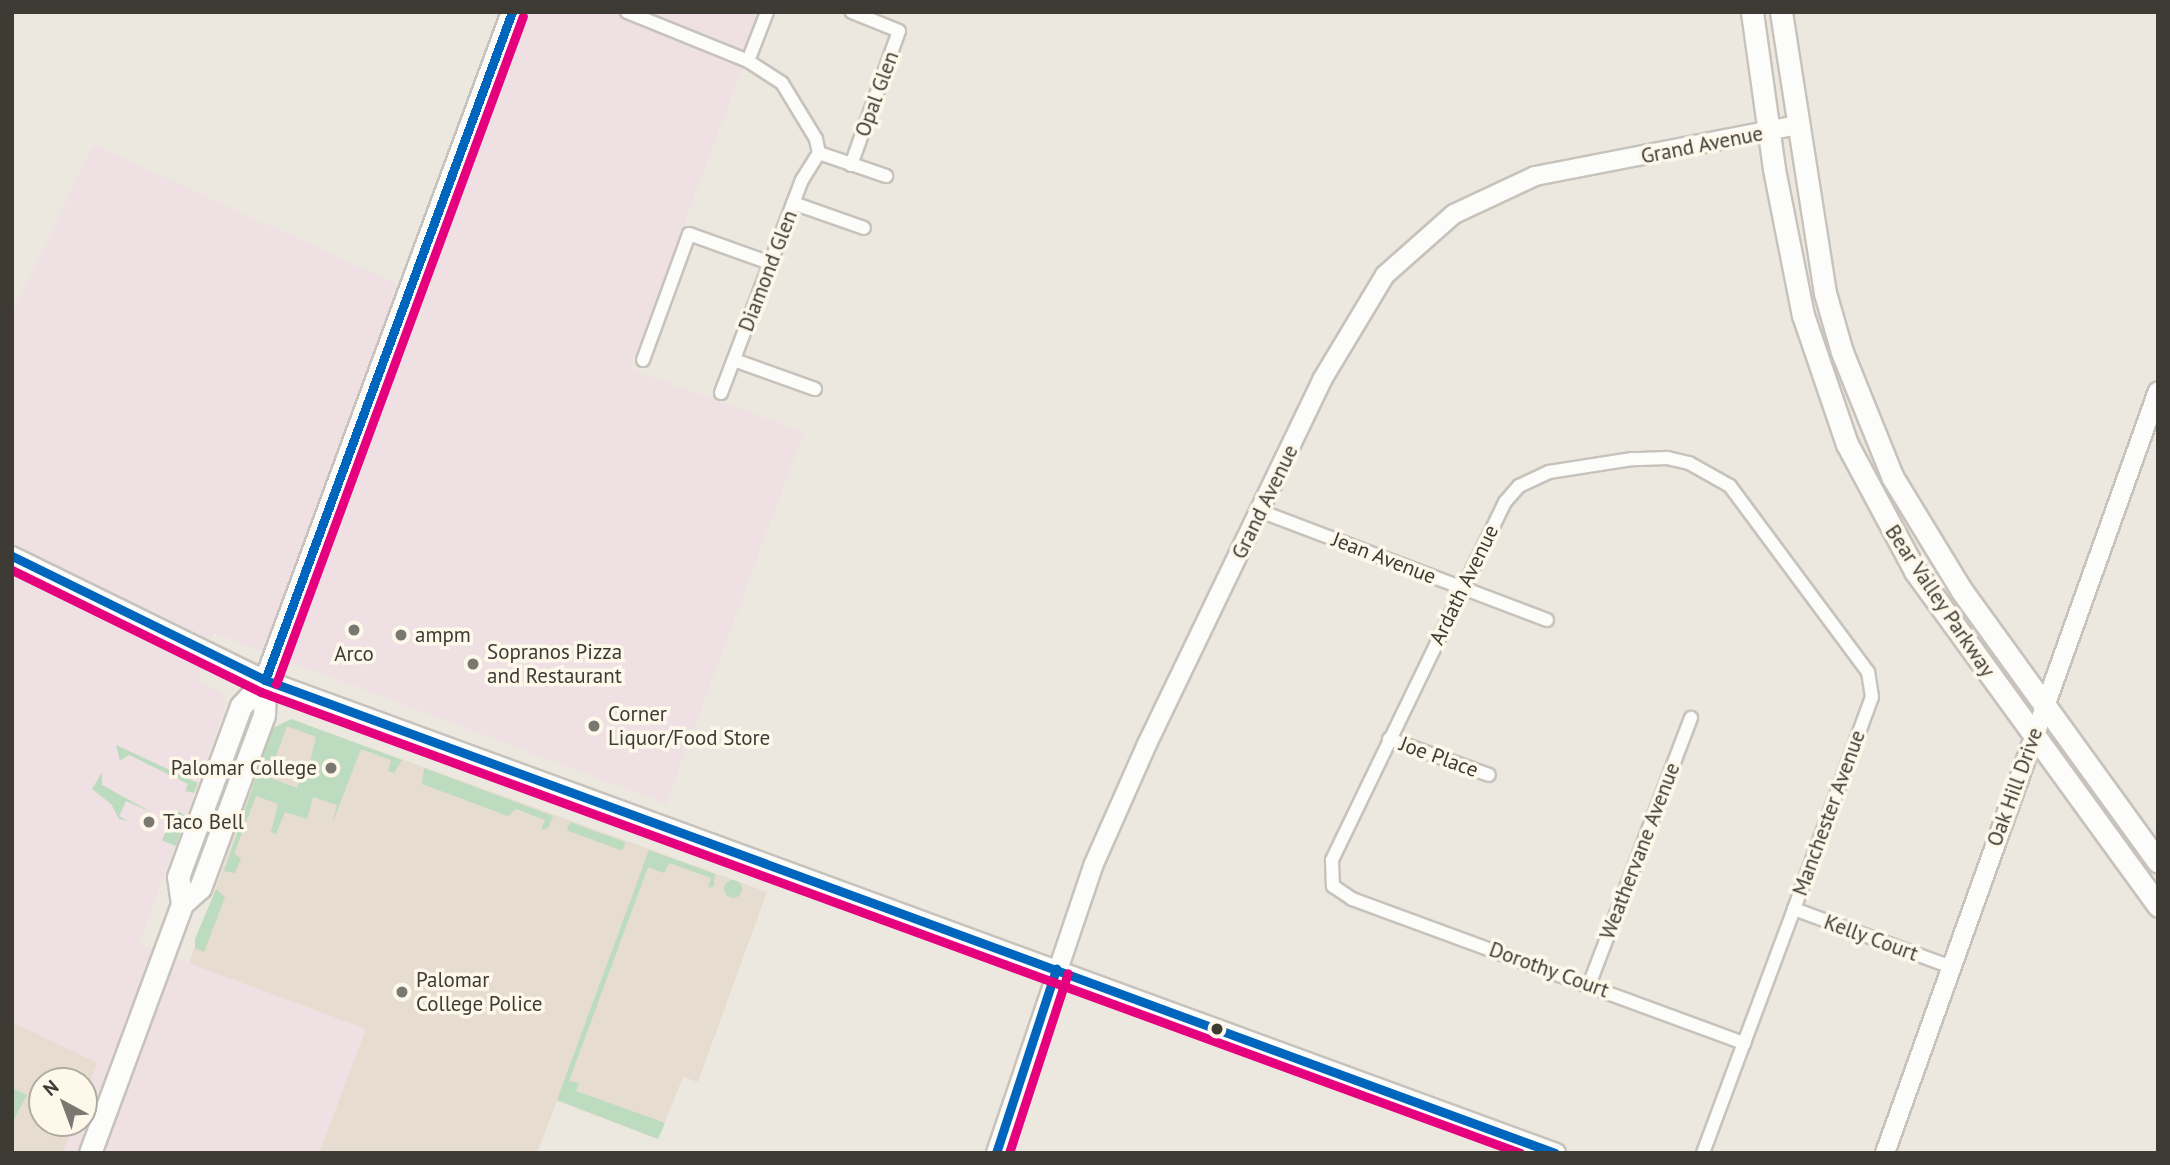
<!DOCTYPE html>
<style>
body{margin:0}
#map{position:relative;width:2170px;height:1165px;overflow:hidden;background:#ece8e0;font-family:"PT Sans",sans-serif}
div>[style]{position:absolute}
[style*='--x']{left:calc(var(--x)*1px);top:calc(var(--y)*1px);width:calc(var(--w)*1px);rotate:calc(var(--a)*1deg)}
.commercial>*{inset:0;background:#efe0e3}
.education>*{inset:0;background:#e6dccf}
.green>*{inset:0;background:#bddbbe;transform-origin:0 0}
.round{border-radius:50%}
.roads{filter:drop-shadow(2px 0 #c7c3bc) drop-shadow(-2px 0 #c7c3bc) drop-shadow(0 2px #c7c3bc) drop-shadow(0 -2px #c7c3bc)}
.street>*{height:12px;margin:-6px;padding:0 6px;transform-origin:6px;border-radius:6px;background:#fcfcfa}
.secondary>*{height:18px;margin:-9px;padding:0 9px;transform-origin:9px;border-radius:9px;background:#fcfcfa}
.primary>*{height:21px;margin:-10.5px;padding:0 10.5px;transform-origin:10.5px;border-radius:10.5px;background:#fcfcfa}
.bus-1>*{height:9px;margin:-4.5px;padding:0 4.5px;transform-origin:4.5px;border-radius:4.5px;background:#0065bd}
.bus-2>*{height:9px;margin:-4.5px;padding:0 4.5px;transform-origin:4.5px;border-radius:4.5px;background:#e5007d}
.dots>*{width:19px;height:19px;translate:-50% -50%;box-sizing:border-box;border:4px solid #fef8eb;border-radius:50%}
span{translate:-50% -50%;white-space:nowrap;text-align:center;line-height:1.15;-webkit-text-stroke:7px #fef8eb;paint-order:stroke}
.street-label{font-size:21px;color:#3e3b35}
.poi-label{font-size:21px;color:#3e3b35}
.left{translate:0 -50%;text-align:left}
.right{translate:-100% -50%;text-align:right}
.frame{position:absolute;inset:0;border:14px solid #3e3b35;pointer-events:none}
.north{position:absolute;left:28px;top:1067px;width:70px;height:70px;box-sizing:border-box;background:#fef8eb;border:2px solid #b1aca2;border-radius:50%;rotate:319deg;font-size:19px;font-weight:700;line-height:28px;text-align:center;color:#3e3b35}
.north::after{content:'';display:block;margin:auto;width:24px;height:32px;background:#7b7871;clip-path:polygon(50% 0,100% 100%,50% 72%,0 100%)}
</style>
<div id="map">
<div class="commercial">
<i style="clip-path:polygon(evenodd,512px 12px,763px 12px,630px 369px,804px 432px,666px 804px,214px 633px,198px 682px,222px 693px,226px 705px,139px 944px,366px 1029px,320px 1151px,325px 1153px,12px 1153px,12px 311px,94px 145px,408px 289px,512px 12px,42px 1081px,84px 1081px,84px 1123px,42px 1123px,42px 1081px)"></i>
</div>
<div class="education">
<i style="clip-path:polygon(291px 719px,767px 892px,698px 1082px,683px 1077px,658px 1139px,557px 1101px,537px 1153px,320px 1151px,366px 1029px,189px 963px,273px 728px)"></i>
<i style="clip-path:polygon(12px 1022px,97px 1063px,84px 1097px,84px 1081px,42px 1081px,42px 1123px,74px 1123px,63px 1153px,12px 1153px)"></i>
</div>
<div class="green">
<i style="clip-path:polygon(evenodd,291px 719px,402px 760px,394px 773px,388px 771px,391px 760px,361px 749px,332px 824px,337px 805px,313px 797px,307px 819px,285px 812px,276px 834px,271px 832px,278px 804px,256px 796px,234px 854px,241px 858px,235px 873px,224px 871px,273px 728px,291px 719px,287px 726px,316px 737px,308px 770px,304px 769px,297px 788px,268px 777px,287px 726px)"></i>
<i style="clip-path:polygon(116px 745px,198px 783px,194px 793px,185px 791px,188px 784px,129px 755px,120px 761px)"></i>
<i style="clip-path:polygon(424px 768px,553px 816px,548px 828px,541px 830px,545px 820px,516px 809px,508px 816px,422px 784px)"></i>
<i style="clip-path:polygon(102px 772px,102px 785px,151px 812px,126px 801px,119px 816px,128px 821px,119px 819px,111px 804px,92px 789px)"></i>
<i style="clip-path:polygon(176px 810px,186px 816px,176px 846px,151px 836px,162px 840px)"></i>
<i style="left:570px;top:822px;width:59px;height:9px;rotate:20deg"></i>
<i style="clip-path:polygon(649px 850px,715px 874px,714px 886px,708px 888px,711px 878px,669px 863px,664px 873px,648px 867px,569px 1081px,579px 1083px,576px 1091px,665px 1123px,658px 1139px,557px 1100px)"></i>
<i class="round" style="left:724px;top:880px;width:18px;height:18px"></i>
<i style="clip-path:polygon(216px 889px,225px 897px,204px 952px,195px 948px,195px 939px)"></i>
<i style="clip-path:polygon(12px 1088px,27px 1095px,12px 1123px)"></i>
</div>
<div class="roads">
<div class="street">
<i style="--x:627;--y:12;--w:131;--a:22"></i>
<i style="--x:748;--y:61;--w:40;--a:32.9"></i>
<i style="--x:782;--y:83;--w:66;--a:58.7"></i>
<i style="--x:816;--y:139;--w:14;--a:78"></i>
<i style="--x:748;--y:61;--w:53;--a:-68.8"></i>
<i style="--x:819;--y:153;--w:71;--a:18.9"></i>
<i style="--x:851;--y:165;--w:142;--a:-70.3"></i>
<i style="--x:899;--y:31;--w:51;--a:-158"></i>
<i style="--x:793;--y:203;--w:75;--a:19.4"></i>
<i style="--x:643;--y:360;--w:134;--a:-69.9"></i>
<i style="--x:689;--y:234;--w:86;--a:19.7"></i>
<i style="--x:734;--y:360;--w:86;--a:19.7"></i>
<i style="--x:721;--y:393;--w:228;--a:-69.2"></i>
<i style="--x:802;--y:180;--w:32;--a:-58"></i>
<i style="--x:1260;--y:511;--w:307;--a:20.8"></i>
<i style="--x:1389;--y:739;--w:106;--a:19.8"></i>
<i style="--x:1794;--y:909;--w:164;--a:20.3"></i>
<i style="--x:1589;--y:985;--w:286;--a:-69.1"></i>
<i style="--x:1703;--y:1153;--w:117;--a:-69.6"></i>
<i style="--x:1744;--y:1043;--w:143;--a:-69.5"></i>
<i style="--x:1794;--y:909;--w:226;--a:-69.8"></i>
<i style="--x:1872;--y:697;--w:25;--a:-99"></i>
<i style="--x:1868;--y:672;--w:232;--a:-126.6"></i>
<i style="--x:1730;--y:486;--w:47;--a:-150.7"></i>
<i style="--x:1689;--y:463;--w:23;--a:-167"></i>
<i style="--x:1667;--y:458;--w:35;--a:178"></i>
<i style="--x:1632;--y:459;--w:84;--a:171.1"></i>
<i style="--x:1549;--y:472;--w:33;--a:155"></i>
<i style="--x:1519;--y:486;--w:21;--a:131"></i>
<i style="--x:1505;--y:502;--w:398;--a:115.8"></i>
<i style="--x:1332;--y:860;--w:26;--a:88"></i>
<i style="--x:1333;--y:886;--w:23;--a:34"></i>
<i style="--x:1352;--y:899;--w:418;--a:20.2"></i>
</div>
<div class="secondary">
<i style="--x:12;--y:556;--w:282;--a:26.1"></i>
<i style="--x:265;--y:680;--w:1375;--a:20.12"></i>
<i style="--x:996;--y:1153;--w:303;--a:-71.3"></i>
<i style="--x:1093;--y:866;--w:133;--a:-66.1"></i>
<i style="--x:1147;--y:744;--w:404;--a:-64.3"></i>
<i style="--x:1322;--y:380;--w:122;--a:-59"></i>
<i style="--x:1385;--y:275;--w:92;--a:-41.5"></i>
<i style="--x:1454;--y:214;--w:89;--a:-25.1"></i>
<i style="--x:1535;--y:176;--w:267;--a:-11"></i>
<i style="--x:1885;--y:1153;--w:809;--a:-70.29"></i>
</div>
<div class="primary">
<i style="--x:1752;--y:12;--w:159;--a:82"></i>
<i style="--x:1774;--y:169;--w:149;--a:78.8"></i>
<i style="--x:1803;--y:315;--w:136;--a:71.2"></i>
<i style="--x:1847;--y:444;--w:144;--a:61.8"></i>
<i style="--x:1915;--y:571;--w:414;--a:54"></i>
<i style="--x:1781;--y:12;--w:284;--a:81.1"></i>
<i style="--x:1825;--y:293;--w:61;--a:73.9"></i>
<i style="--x:1842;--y:352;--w:136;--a:68"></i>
<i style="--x:1893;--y:478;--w:132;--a:58.6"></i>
<i style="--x:1962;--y:591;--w:334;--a:54.1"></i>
<i style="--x:182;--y:904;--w:27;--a:-98"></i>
<i style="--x:178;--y:877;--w:182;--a:-69.8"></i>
<i style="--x:241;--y:706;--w:35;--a:-47"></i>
<i style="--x:90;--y:1153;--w:265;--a:-69.7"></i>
<i style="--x:182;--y:904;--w:24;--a:-42"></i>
<i style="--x:200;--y:888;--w:184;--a:-69.7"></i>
<i style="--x:264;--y:715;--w:35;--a:-88"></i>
<i style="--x:265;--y:680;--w:712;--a:-69.71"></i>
</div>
</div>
<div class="bus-1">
<i style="--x:12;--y:556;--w:282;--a:26.1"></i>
<i style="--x:265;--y:680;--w:1374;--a:20.14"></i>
<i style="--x:265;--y:680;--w:712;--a:-69.71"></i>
<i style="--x:996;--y:1153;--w:194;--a:-71.9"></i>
</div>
<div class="bus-2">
<i style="--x:12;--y:570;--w:277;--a:26.1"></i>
<i style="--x:261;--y:692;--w:1341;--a:20.11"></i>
<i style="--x:276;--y:684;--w:712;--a:-69.71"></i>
<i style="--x:1009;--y:1153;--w:189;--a:-71.9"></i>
</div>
<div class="dots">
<i style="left:354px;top:630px;background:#7b7871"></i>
<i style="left:401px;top:635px;background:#7b7871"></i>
<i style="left:473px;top:664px;background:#7b7871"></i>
<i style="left:594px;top:726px;background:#7b7871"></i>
<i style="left:331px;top:768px;background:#7b7871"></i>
<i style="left:149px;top:822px;background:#7b7871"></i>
<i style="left:402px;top:992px;background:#7b7871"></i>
<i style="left:1217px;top:1029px;background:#3e3b35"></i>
</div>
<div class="street-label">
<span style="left:877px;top:94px;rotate:-70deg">Opal Glen</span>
<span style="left:1702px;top:145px;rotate:-11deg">Grand Avenue</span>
<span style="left:768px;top:271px;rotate:-69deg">Diamond Glen</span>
<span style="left:1265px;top:502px;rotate:-64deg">Grand Avenue</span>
<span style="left:1384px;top:558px;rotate:21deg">Jean Avenue</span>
<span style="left:1464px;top:585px;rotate:-64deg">Ardath Avenue</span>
<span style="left:1940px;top:601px;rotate:56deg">Bear Valley Parkway</span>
<span style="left:1439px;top:757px;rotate:20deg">Joe Place</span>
<span style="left:2015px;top:787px;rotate:-70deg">Oak Hill Drive</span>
<span style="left:1829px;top:813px;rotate:-70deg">Manchester Avenue</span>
<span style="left:1640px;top:851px;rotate:-69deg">Weathervane Avenue</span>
<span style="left:1871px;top:938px;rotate:20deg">Kelly Court</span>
<span style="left:1549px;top:970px;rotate:20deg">Dorothy Court</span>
</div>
<div class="poi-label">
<span class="left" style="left:415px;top:635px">ampm</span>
<span class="left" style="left:487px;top:664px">Sopranos Pizza<br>and Restaurant</span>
<span style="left:354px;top:654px">Arco</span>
<span class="left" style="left:608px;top:726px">Corner<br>Liquor/Food Store</span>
<span class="right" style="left:317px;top:768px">Palomar College</span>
<span class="left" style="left:163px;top:822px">Taco Bell</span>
<span class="left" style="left:416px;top:992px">Palomar<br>College Police</span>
</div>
<div class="frame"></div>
<div class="north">N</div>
</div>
